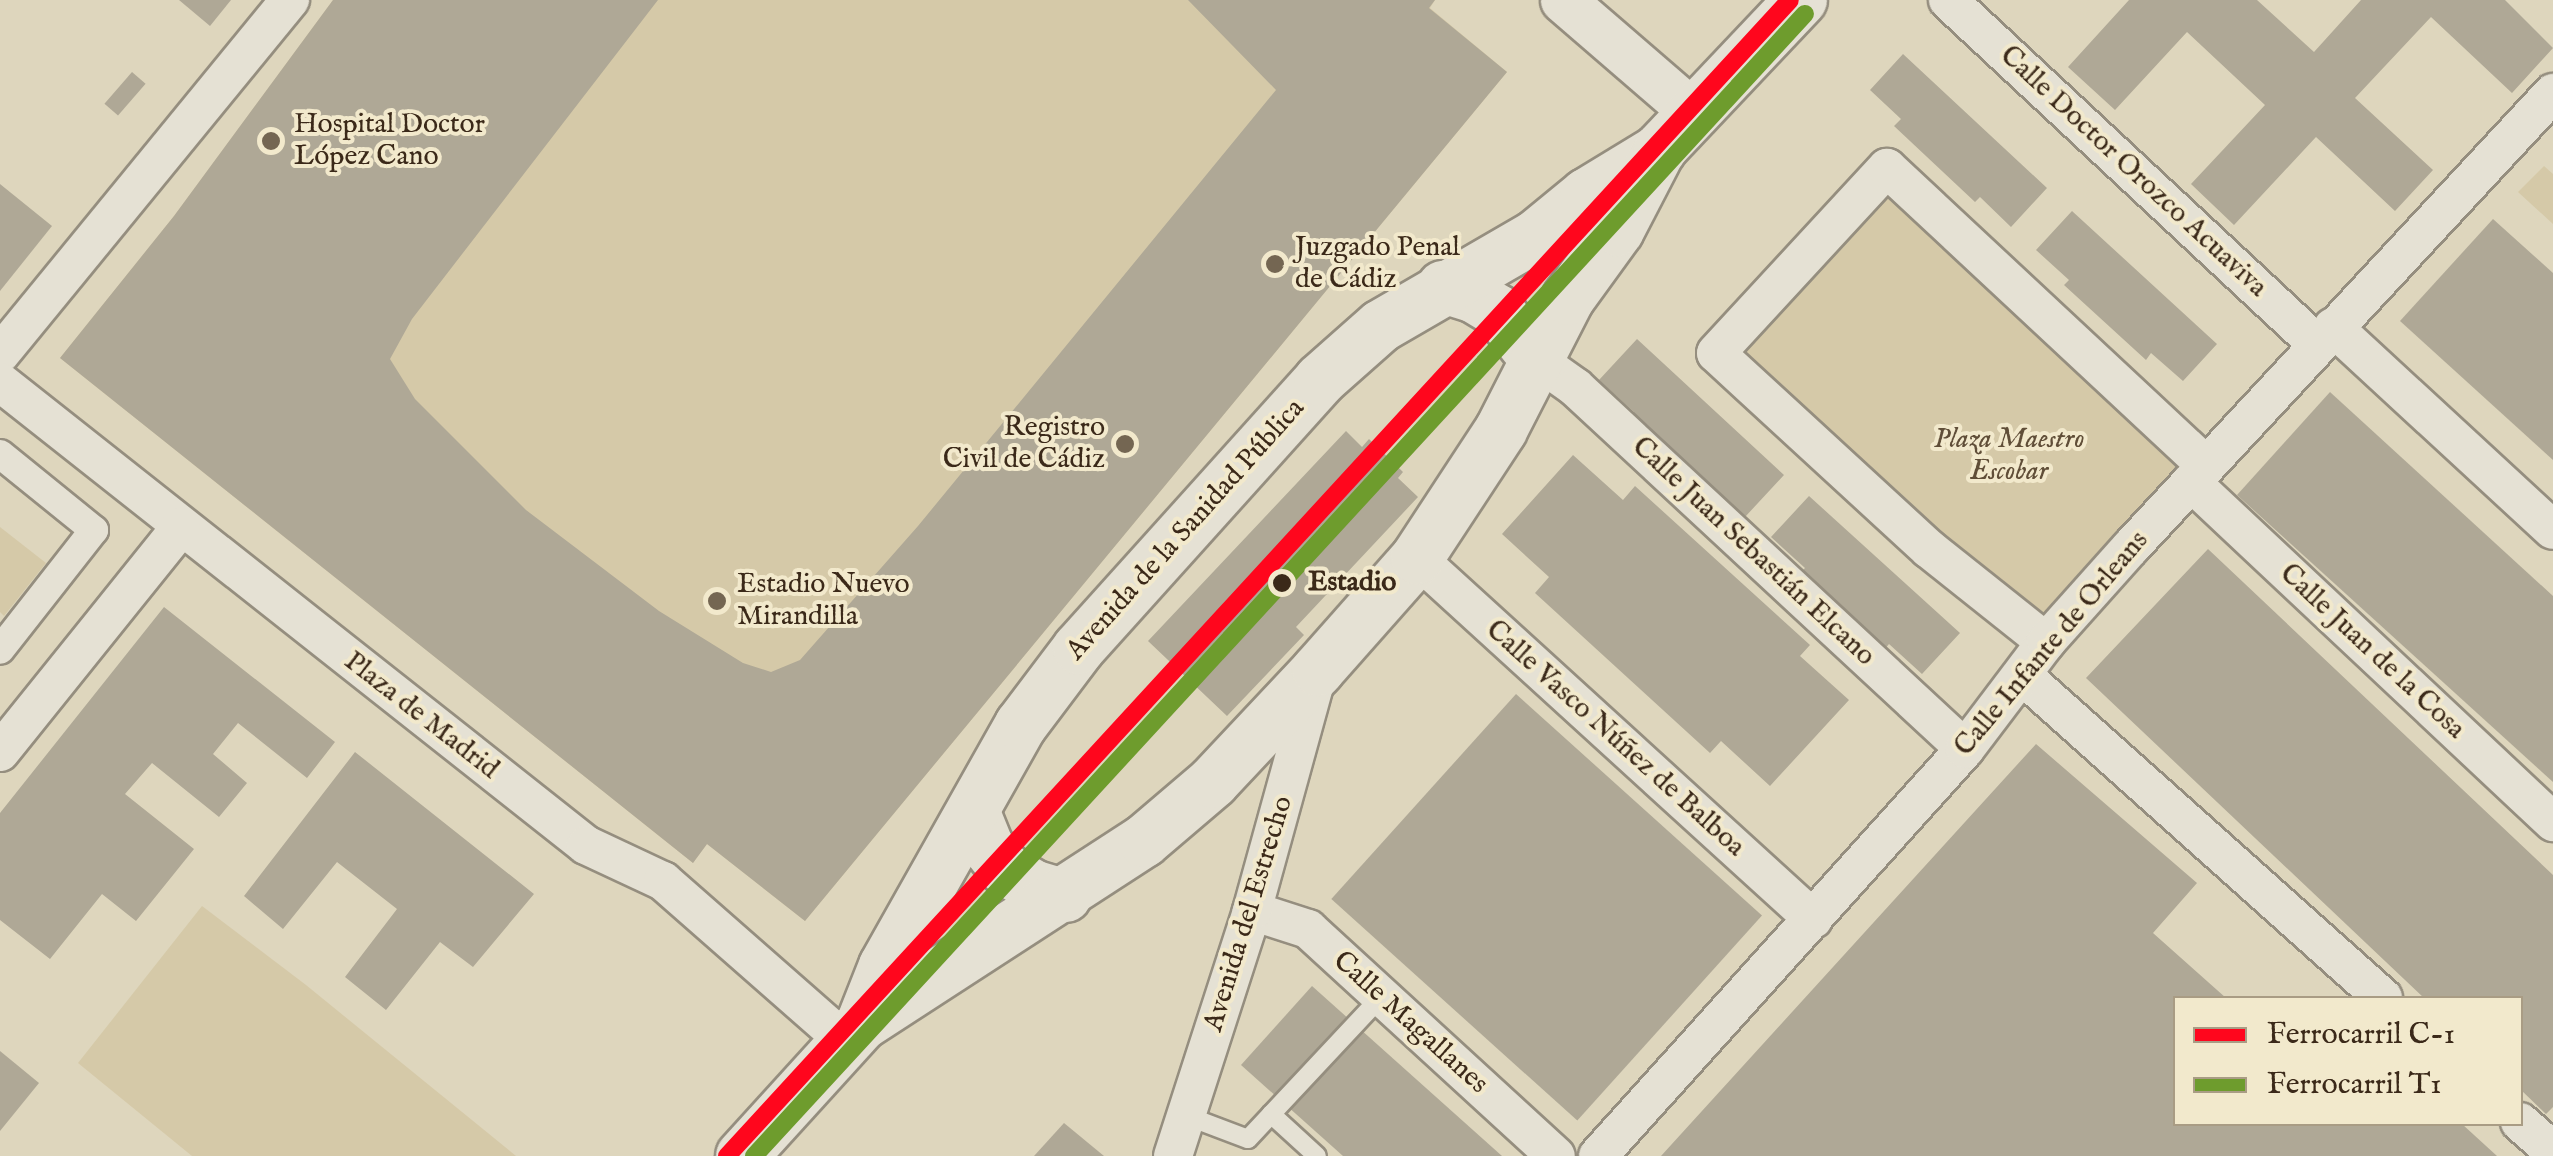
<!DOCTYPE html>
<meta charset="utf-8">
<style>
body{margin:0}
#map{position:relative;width:2553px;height:1156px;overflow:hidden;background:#ded6bd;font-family:"IM FELL English",serif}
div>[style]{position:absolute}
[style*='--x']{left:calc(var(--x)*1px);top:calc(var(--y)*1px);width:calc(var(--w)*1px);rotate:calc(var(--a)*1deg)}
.green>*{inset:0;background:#d5c9a8;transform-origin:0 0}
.building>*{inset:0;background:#afa896;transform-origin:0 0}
.roads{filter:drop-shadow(2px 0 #958e7f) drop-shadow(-2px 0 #958e7f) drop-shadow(0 2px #958e7f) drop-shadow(0 -2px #958e7f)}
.service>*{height:18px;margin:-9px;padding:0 9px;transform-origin:9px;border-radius:9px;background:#e5e1d4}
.pedestrian>*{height:28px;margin:-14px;padding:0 14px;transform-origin:14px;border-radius:14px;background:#e5e1d4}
.minor>*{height:38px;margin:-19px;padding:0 19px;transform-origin:19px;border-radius:19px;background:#e5e1d4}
.tertiary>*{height:45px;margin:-22.5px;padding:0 22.5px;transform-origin:22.5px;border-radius:22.5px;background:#e5e1d4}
.secondary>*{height:52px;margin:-26px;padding:0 26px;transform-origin:26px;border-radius:26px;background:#e5e1d4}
.rail-1>*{height:18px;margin:-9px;padding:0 9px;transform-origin:9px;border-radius:9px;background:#ff061d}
.rail-2>*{height:18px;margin:-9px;padding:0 9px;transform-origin:9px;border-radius:9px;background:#6e9c2d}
.dots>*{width:28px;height:28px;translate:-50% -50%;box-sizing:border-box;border:5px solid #f2e9cc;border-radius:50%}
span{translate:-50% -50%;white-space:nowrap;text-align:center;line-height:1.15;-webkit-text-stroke:8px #f2e9cc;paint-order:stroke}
.poi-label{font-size:28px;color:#3b2919}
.left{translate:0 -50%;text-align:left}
.right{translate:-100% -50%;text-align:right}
.street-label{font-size:28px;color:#3b2919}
.park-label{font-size:28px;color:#604e38;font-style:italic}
.stop-label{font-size:28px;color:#3b2919;font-weight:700}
.legend{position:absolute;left:2173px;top:996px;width:350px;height:130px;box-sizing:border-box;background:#f2e9cc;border:2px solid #a99c84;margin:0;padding:12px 18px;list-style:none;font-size:30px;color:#3b2919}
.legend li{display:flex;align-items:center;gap:20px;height:50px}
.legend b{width:50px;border:2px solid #a99c84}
</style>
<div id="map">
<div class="green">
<i style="clip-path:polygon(333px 0,1435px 0,1430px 8px,1507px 72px,805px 921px,707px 844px,693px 863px,60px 358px,174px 216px)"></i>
<i style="clip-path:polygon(2544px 166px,2553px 174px,2553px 224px,2518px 192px)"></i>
<i style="left:1884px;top:185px;width:417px;height:228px;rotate:43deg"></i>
<i style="clip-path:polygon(0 527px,46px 563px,4px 616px,0 612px)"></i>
<i style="clip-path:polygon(202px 906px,306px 985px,516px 1156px,192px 1156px,78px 1063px)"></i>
</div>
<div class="building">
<i style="clip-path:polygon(179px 0,231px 0,210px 26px)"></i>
<i style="clip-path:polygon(333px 0,658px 0,412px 319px,390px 359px,415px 399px,526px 510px,659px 611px,743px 663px,771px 672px,800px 660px,918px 526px,1276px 90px,1188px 0,1435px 0,1429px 8px,1507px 72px,805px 921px,707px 844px,693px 863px,60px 358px,174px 216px)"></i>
<i style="clip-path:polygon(2129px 0,2257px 0,2314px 52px,2361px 0,2505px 0,2553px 48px,2512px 93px,2431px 17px,2355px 98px,2433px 170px,2395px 211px,2316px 137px,2234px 225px,2191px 184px,2265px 105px,2187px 32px,2115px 110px,2068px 67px)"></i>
<i style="clip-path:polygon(1903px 54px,2047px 188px,2011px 227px,1980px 197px,1975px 202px,1894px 126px,1901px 119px,1870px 90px)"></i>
<i style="left:132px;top:72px;width:18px;height:42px;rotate:41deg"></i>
<i style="clip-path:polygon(0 184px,52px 226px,0 291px)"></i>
<i style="clip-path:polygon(2072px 211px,2217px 344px,2183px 381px,2151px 353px,2146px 360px,2064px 285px,2069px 280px,2036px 250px)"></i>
<i style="clip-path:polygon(2493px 219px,2553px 273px,2553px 460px,2400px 321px)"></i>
<i style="clip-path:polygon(1637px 339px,1784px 475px,1745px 517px,1715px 489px,1709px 494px,1628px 419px,1634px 412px,1599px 380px)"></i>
<i style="clip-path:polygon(2330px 392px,2553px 596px,2553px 782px,2237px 495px)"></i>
<i style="clip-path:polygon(1346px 431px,1362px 447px,1369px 439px,1403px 472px,1398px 478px,1418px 497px,1296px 627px,1304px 635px,1227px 716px,1148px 641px)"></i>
<i style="clip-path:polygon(1573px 455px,1623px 500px,1635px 486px,1810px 645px,1800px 656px,1849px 700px,1770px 786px,1721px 741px,1710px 753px,1535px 593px,1549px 577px,1502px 534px)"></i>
<i style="clip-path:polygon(1809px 496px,1960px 633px,1922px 674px,1889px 644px,1883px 651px,1799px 574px,1805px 568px,1771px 537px)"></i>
<i style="clip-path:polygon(2208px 549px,2553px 875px,2553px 1107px,2546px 1114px,2520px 1089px,2520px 998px,2424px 998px,2086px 678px)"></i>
<i style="clip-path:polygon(164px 607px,335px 742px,307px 778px,238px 723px,213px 754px,247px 783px,219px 817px,152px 763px,125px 794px,194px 849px,136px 921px,102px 894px,50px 959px,0 920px,0 813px)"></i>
<i style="left:1516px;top:694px;width:331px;height:276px;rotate:42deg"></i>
<i style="clip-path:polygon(2036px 744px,2197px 883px,2153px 933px,2226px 998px,2176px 998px,2176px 1124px,2462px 1124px,2497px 1156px,1661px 1156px)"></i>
<i style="clip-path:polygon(355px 752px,534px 894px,473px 967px,440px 942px,386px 1010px,345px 977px,397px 909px,337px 862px,283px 929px,244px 896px)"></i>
<i style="clip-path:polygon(1312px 986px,1502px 1156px,1343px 1156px,1241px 1065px)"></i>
<i style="clip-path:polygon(0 1051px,39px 1083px,0 1131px)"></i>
<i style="clip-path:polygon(1064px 1123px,1104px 1156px,1034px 1156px)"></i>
</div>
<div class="roads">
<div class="service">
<i style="--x:1271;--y:1114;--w:62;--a:42.4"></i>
<i style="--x:1187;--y:1116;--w:65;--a:20.7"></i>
<i style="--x:1248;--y:1139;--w:196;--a:-46.9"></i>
</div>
<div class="pedestrian">
<i style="--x:0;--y:454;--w:121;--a:39"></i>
<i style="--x:94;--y:530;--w:152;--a:128.1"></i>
</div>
<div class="minor">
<i style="--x:1948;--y:0;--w:504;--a:42.99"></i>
<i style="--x:2333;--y:327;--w:299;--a:42.7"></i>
<i style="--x:0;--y:354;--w:458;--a:-50.7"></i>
<i style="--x:1537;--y:360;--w:47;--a:35.4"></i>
<i style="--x:1575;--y:387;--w:532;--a:42.87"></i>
<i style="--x:0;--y:382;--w:747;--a:38.31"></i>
<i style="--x:586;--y:845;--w:85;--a:25.1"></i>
<i style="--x:663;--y:881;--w:244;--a:41.3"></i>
<i style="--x:2191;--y:482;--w:497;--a:43.2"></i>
<i style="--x:1417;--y:558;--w:536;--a:42.35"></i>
<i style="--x:2046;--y:642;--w:149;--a:-141.5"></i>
<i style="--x:1929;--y:549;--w:289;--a:-137.4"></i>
<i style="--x:1716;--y:353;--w:252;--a:-47.3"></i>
<i style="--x:1887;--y:168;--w:436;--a:43"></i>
<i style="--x:2023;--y:676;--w:483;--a:41.8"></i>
<i style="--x:0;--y:752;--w:289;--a:-51.2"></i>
<i style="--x:1252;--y:911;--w:59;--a:17.8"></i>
<i style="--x:1308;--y:929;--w:336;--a:42.5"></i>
<i style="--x:2520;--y:1122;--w:44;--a:41.3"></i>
<i style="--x:1173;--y:1156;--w:257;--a:-72.1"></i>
<i style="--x:1252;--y:911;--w:245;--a:-74.6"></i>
<i style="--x:1598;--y:1156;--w:548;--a:-47.96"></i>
<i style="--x:1965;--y:749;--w:134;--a:-52.9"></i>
<i style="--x:2046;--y:642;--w:127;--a:-48.2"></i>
<i style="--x:2131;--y:547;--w:620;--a:-47.09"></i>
</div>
<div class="tertiary">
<i style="--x:1563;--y:0;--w:173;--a:40.8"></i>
</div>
<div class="secondary">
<i style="--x:1443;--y:287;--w:31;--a:17"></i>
<i style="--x:1473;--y:296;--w:29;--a:31"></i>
<i style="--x:1498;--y:311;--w:63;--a:51.5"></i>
<i style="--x:974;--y:813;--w:37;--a:68"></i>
<i style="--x:988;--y:847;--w:28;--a:52"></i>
<i style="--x:1005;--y:869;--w:33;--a:31"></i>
<i style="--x:1033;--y:886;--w:34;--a:17"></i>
<i style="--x:862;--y:1024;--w:62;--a:-68.4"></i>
<i style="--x:885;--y:966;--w:277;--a:-60.6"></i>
<i style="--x:1021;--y:725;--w:96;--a:-53"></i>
<i style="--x:1079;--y:648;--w:360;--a:-48"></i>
<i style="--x:1320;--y:380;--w:81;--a:-41.5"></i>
<i style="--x:1381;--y:326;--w:179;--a:-30.1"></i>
<i style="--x:1536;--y:236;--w:65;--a:-39.4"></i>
<i style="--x:1586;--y:195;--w:87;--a:-31.3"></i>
<i style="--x:742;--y:1156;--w:178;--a:-47.7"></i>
<i style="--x:862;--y:1024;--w:336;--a:-33"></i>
<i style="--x:1144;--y:841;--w:91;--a:-40.5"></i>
<i style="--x:1213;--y:782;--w:154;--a:-46.8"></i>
<i style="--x:1318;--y:670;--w:149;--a:-48.5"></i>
<i style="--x:1417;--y:558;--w:153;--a:-56.7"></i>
<i style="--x:1501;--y:430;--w:147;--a:-62.9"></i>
<i style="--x:1568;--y:299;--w:85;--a:-54.1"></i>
<i style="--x:1618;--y:230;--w:91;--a:-62.6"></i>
<i style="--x:1660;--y:149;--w:205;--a:-46.6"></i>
</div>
</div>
<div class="rail-1">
<i style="--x:727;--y:1156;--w:1570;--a:-47.4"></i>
</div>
<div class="rail-2">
<i style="--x:754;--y:1156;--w:1552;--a:-47.38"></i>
</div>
<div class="dots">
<i style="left:271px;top:141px;background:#746652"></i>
<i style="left:1275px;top:264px;background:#746652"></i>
<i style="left:1125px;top:444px;background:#746652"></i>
<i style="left:1282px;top:583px;background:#3b2919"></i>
<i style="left:717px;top:601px;background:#746652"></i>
</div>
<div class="poi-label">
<span class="left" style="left:294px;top:141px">Hospital Doctor<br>López Cano</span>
<span class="left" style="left:1295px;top:264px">Juzgado Penal<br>de Cádiz</span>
<span class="right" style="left:1105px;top:444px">Registro<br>Civil de Cádiz</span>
<span class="left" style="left:737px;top:601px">Estadio Nuevo<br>Mirandilla</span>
</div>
<div class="street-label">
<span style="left:2133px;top:172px;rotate:43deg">Calle Doctor Orozco Acuaviva</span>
<span style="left:1186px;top:530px;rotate:-48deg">Avenida de la Sanidad Pública</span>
<span style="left:1753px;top:552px;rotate:43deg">Calle Juan Sebastián Elcano</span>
<span style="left:2052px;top:644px;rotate:-50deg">Calle Infante de Orleans</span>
<span style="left:2372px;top:652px;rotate:43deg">Calle Juan de la Cosa</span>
<span style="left:421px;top:716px;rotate:38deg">Plaza de Madrid</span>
<span style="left:1615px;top:739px;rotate:42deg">Calle Vasco Núñez de Balboa</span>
<span style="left:1249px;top:914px;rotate:-73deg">Avenida del Estrecho</span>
<span style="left:1410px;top:1023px;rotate:42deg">Calle Magallanes</span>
</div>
<div class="park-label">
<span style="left:2009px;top:456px">Plaza Maestro<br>Escobar</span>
</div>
<div class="stop-label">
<span class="left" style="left:1308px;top:583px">Estadio</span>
</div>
<ul class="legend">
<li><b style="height:12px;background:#ff061d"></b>Ferrocarril C-1</li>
<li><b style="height:12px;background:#6e9c2d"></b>Ferrocarril T1</li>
</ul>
</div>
